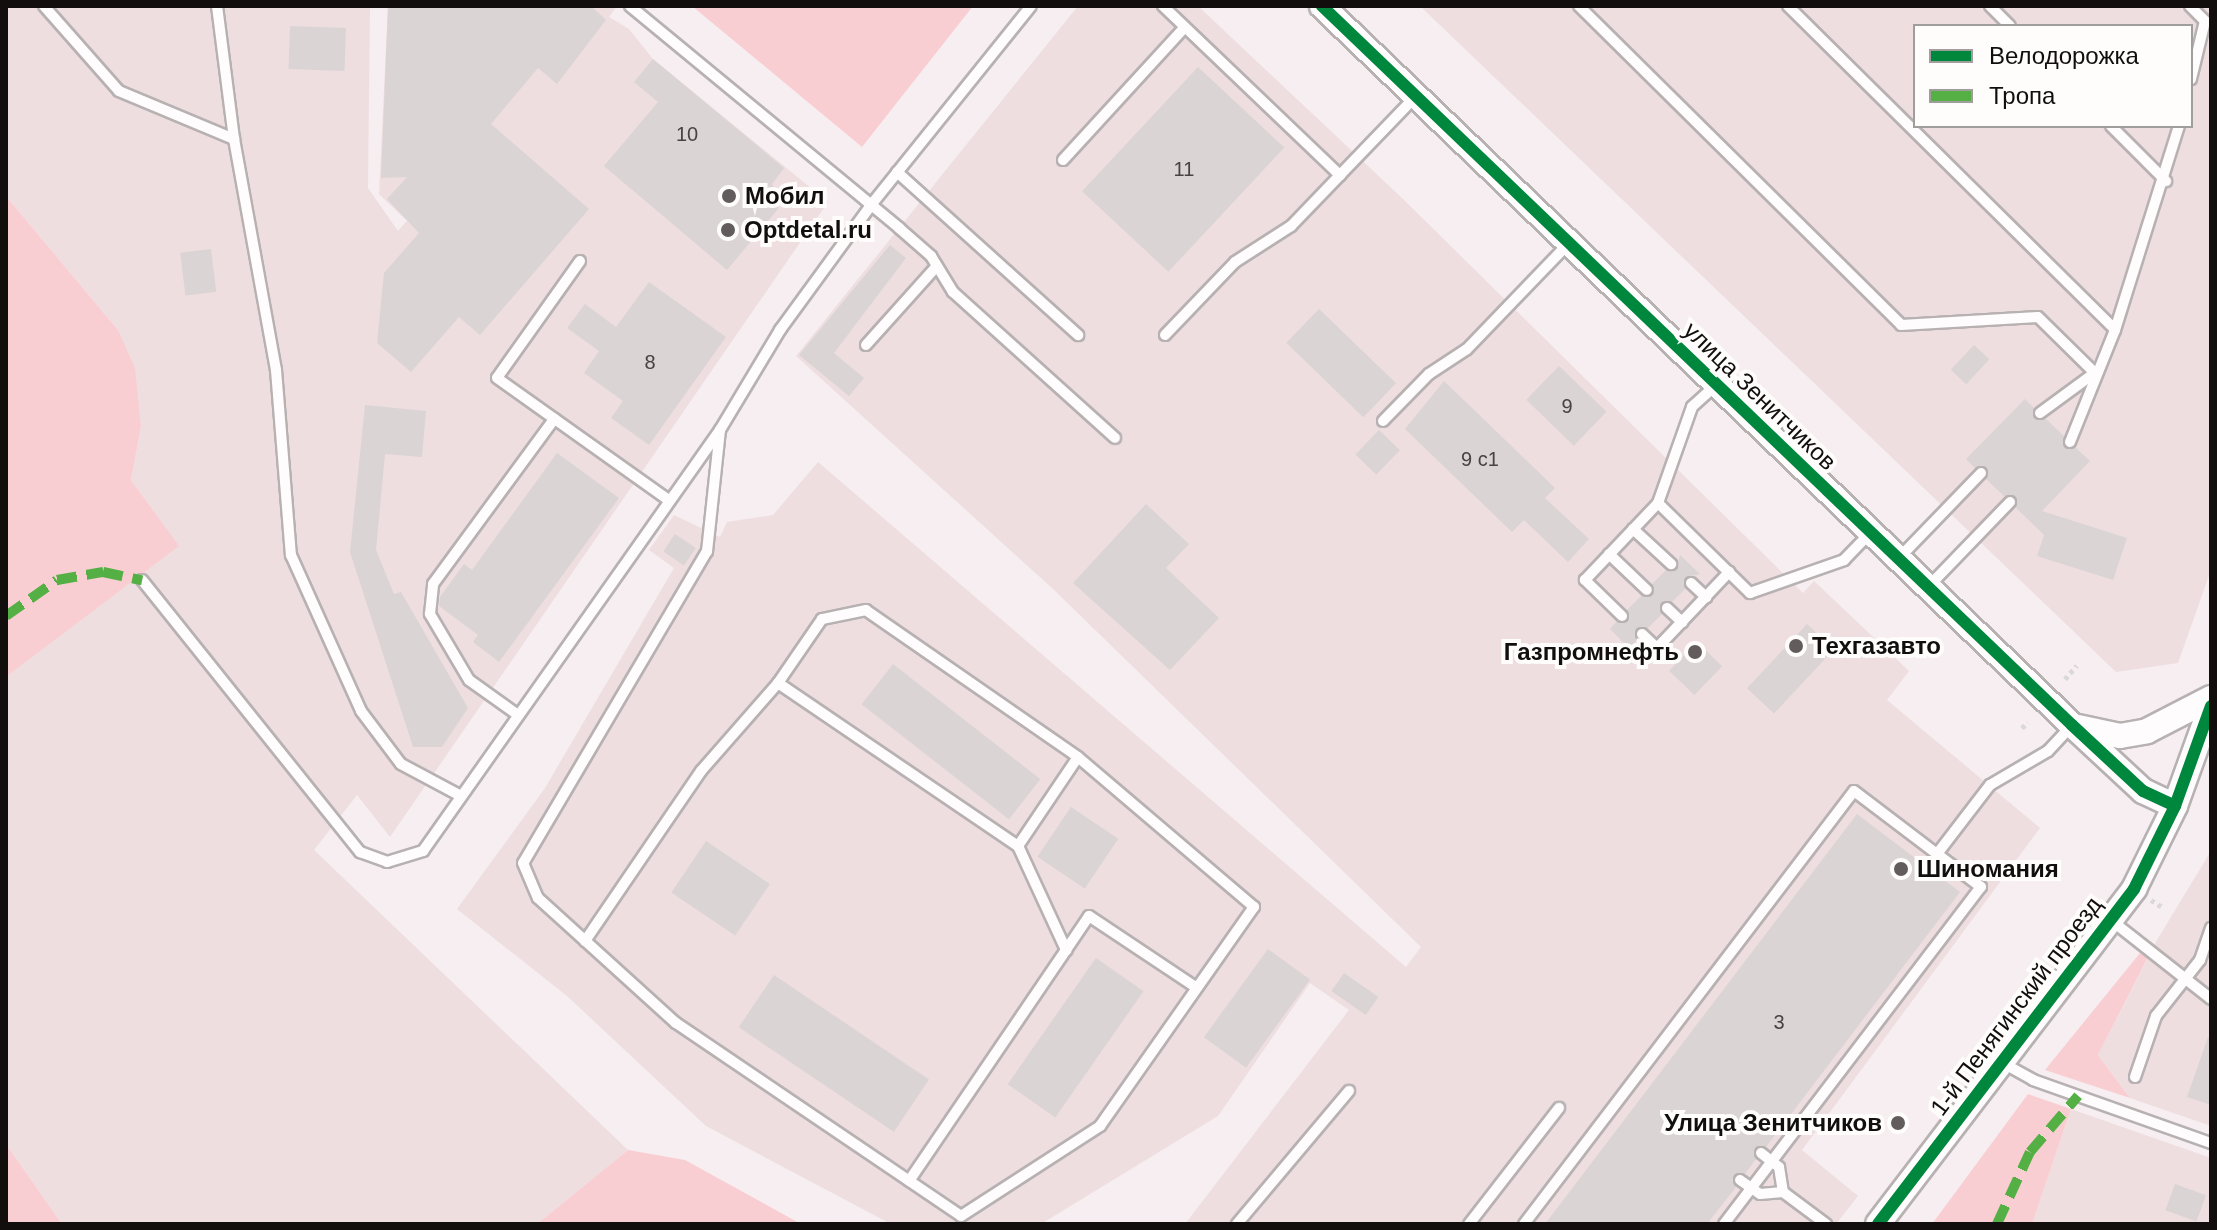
<!DOCTYPE html>
<meta charset="utf-8">
<style>
body{margin:0}
#map{position:relative;width:2217px;height:1230px;overflow:hidden;background:#f6eef0;font-family:Arial,sans-serif}
div>[style]{position:absolute}
[style*='--x']{left:calc(var(--x)*1px);top:calc(var(--y)*1px);width:calc(var(--w)*1px);rotate:calc(var(--a)*1deg)}
.built>*{inset:0;background:#eedee0}
.green>*{inset:0;background:#f9ced3}
.building>*{inset:0;background:#dad4d5;transform-origin:0 0}
.path>*{height:5px;margin-top:-2.5px;transform-origin:0;background:repeating-linear-gradient(90deg,#dbd8d8 0 4px,transparent 0 8px)}
.roads{filter:drop-shadow(2px 0 #b7b1b2) drop-shadow(-2px 0 #b7b1b2) drop-shadow(0 2px #b7b1b2) drop-shadow(0 -2px #b7b1b2)}
.service>*{height:10px;margin:-5px;padding:0 5px;transform-origin:5px;border-radius:5px;background:#fefcfd}
.tertiary>*{height:24px;margin:-12px;padding:0 12px;transform-origin:12px;border-radius:12px;background:#fefcfd}
.quiet>*{height:10px;margin-top:-5px;transform-origin:0;background:repeating-linear-gradient(90deg,#54b044 0 20px,transparent 0 30px)}
.cycleway>*{height:12px;margin:-6px;padding:0 6px;transform-origin:6px;border-radius:6px;background:#00873e}
.dots>*{width:22px;height:22px;translate:-50% -50%;box-sizing:border-box;border:4px solid #fffcfc;border-radius:50%}
span{translate:-50% -50%;white-space:nowrap;text-align:center;line-height:1.15;-webkit-text-stroke:8px #fffcfc;paint-order:stroke}
.number-label{font-size:20px;color:#474343}
.number-label span{-webkit-text-stroke-width:0}
.poi-label{font-size:24px;color:#120e0e;font-weight:700}
.left{translate:0 -50%;text-align:left}
.right{translate:-100% -50%;text-align:right}
.street-label{font-size:24px;color:#120e0e}
.frame{position:absolute;inset:0;border:8px solid #120e0e;pointer-events:none}
.legend{position:absolute;left:1913px;top:24px;width:280px;height:104px;box-sizing:border-box;background:#fffcfc;border:2px solid #a09d9d;margin:0;padding:10px 14px;list-style:none;font-size:24px;color:#120e0e}
.legend li{display:flex;align-items:center;gap:16px;height:40px}
.legend b{width:40px;border:2px solid #a09d9d}
</style>
<div id="map">
<div class="built">
<i style="clip-path:polygon(6px 6px,370px 6px,368px 188px,398px 231px,412px 215px,406px 220px,379px 194px,388px 6px,617px 6px,609px 17px,629px 29px,653px 59px,828px 202px,390px 837px,357px 795px,314px 850px,628px 1150px,537px 1224px,62px 1224px,6px 1144px,6px 677px,178px 546px,131px 480px,141px 427px,118px 330px,6px 196px)"></i>
<i style="clip-path:polygon(1078px 6px,1198px 6px,1403px 199px,1803px 593px,1814px 581px,1909px 671px,1887px 700px,2040px 828px,1802px 1150px,1858px 1196px,1836px 1224px,1185px 1224px,1349px 1010px,1310px 983px,1218px 1116px,1041px 1224px,891px 1224px,706px 1126px,567px 996px,457px 909px,545px 788px,674px 568px,649px 550px,674px 515px,720px 537px,727px 522px,773px 515px,818px 462px,1406px 967px,1421px 947px,1052px 588px,796px 356px)"></i>
<i style="clip-path:polygon(evenodd,1420px 6px,2211px 6px,2211px 570px,2178px 663px,2116px 672px,1420px 6px,1915px 26px,2191px 26px,2191px 126px,1915px 126px,1915px 26px)"></i>
<i style="clip-path:polygon(2211px 851px,2211px 1126px,2130px 1098px,2098px 1055px,2157px 940px)"></i>
<i style="clip-path:polygon(2071px 1109px,2211px 1158px,2211px 1224px,2032px 1224px)"></i>
</div>
<div class="green">
<i style="clip-path:polygon(692px 6px,973px 6px,862px 147px)"></i>
<i style="clip-path:polygon(6px 196px,118px 330px,135px 368px,141px 427px,131px 480px,179px 546px,6px 677px)"></i>
<i style="clip-path:polygon(2140px 953px,2148px 957px,2098px 1055px,2130px 1098px,2045px 1070px)"></i>
<i style="clip-path:polygon(2028px 1094px,2071px 1109px,2032px 1224px,1932px 1224px)"></i>
<i style="clip-path:polygon(6px 1144px,62px 1224px,6px 1224px)"></i>
<i style="clip-path:polygon(628px 1150px,685px 1160px,801px 1224px,537px 1224px)"></i>
</div>
<div class="building">
<i style="clip-path:polygon(388px 6px,591px 6px,606px 20px,557px 84px,538px 68px,491px 124px,589px 209px,480px 335px,459px 317px,411px 372px,377px 343px,384px 273px,419px 233px,387px 199px,407px 177px,381px 178px)"></i>
<i style="left:290px;top:26px;width:56px;height:43px;rotate:2deg"></i>
<i style="clip-path:polygon(653px 59px,784px 168px,772px 184px,779px 196px,778px 209px,727px 270px,604px 166px,658px 102px,634px 82px)"></i>
<i style="left:1198px;top:67px;width:118px;height:170px;rotate:43deg"></i>
<i style="clip-path:polygon(890px 245px,906px 258px,834px 353px,864px 378px,849px 396px,799px 355px)"></i>
<i style="left:211px;top:249px;width:43px;height:31px;rotate:83deg"></i>
<i style="clip-path:polygon(649px 282px,726px 337px,649px 445px,611px 418px,623px 401px,584px 373px,599px 351px,567px 328px,585px 304px,616px 327px)"></i>
<i style="left:1319px;top:309px;width:107px;height:47px;rotate:44deg"></i>
<i style="left:1974px;top:345px;width:21px;height:34px;rotate:43deg"></i>
<i style="left:1559px;top:366px;width:66px;height:47px;rotate:44deg"></i>
<i style="clip-path:polygon(1444px 381px,1555px 488px,1545px 498px,1589px 539px,1568px 562px,1524px 520px,1512px 532px,1405px 429px)"></i>
<i style="clip-path:polygon(2025px 399px,2034px 408px,2034px 418px,2046px 419px,2064px 436px,2064px 447px,2076px 448px,2090px 461px,2042px 511px,2127px 538px,2113px 580px,2037px 556px,2044px 535px,2016px 508px,2016px 497px,2004px 496px,1986px 479px,1987px 468px,1975px 468px,1966px 459px)"></i>
<i style="clip-path:polygon(365px 405px,426px 411px,422px 457px,385px 454px,376px 550px,394px 594px,401px 592px,468px 708px,442px 747px,413px 747px,350px 552px)"></i>
<i style="left:1379px;top:430px;width:29px;height:34px;rotate:44deg"></i>
<i style="clip-path:polygon(557px 453px,619px 498px,499px 662px,473px 642px,478px 635px,439px 606px,440px 597px,464px 564px,472px 570px)"></i>
<i style="clip-path:polygon(1146px 504px,1189px 544px,1166px 568px,1219px 618px,1170px 670px,1073px 583px)"></i>
<i style="left:675px;top:534px;width:25px;height:21px;rotate:34deg"></i>
<i style="clip-path:polygon(1680px 555px,1700px 574px,1686px 577px,1685px 589px,1672px 602px,1662px 602px,1662px 614px,1648px 628px,1637px 628px,1637px 640px,1629px 648px,1610px 629px,1616px 622px,1628px 621px,1627px 610px,1641px 596px,1652px 596px,1652px 584px,1666px 570px,1676px 570px)"></i>
<i style="left:1807px;top:624px;width:37px;height:88px;rotate:43deg"></i>
<i style="left:1697px;top:642px;width:35px;height:40px;rotate:44deg"></i>
<i style="left:893px;top:664px;width:187px;height:51px;rotate:38deg"></i>
<i style="left:1071px;top:807px;width:57px;height:60px;rotate:34deg"></i>
<i style="clip-path:polygon(1857px 814px,1960px 892px,1766px 1147px,1754px 1149px,1756px 1159px,1745px 1174px,1734px 1175px,1736px 1187px,1707px 1224px,1545px 1224px)"></i>
<i style="left:706px;top:841px;width:77px;height:62px;rotate:34deg"></i>
<i style="left:1268px;top:949px;width:52px;height:109px;rotate:36deg"></i>
<i style="left:1096px;top:958px;width:58px;height:154px;rotate:35deg"></i>
<i style="left:1344px;top:973px;width:42px;height:22px;rotate:35deg"></i>
<i style="left:774px;top:975px;width:187px;height:63px;rotate:34deg"></i>
<i style="clip-path:polygon(2208px 1037px,2211px 1038px,2211px 1105px,2187px 1097px)"></i>
<i style="left:2175px;top:1184px;width:33px;height:28px;rotate:20deg"></i>
</div>
<div class="path">
<i style="--x:2065;--y:679;--w:18;--a:-49"></i>
<i style="--x:2022;--y:728;--w:8;--a:-45"></i>
<i style="--x:2151;--y:900;--w:15;--a:32"></i>
</div>
<div class="roads">
<div class="service">
<i style="--x:44;--y:6;--w:113;--a:48.6"></i>
<i style="--x:119;--y:91;--w:125;--a:22.7"></i>
<i style="--x:234;--y:139;--w:235;--a:79.7"></i>
<i style="--x:276;--y:370;--w:186;--a:85.4"></i>
<i style="--x:291;--y:555;--w:171;--a:65.8"></i>
<i style="--x:361;--y:711;--w:66;--a:53"></i>
<i style="--x:401;--y:764;--w:68;--a:28.1"></i>
<i style="--x:217;--y:6;--w:134;--a:82.7"></i>
<i style="--x:630;--y:6;--w:349;--a:39.5"></i>
<i style="--x:899;--y:228;--w:43;--a:41.2"></i>
<i style="--x:931;--y:256;--w:42;--a:58.6"></i>
<i style="--x:953;--y:292;--w:218;--a:42"></i>
<i style="--x:1163;--y:6;--w:245;--a:43.7"></i>
<i style="--x:1340;--y:175;--w:110;--a:-46.1"></i>
<i style="--x:1579;--y:6;--w:453;--a:44.7"></i>
<i style="--x:1901;--y:325;--w:137;--a:-3.3"></i>
<i style="--x:2038;--y:317;--w:80;--a:44.5"></i>
<i style="--x:1788;--y:6;--w:460;--a:44.7"></i>
<i style="--x:1990;--y:6;--w:28;--a:45"></i>
<i style="--x:2190;--y:6;--w:21;--a:45"></i>
<i style="--x:2205;--y:21;--w:60;--a:103.6"></i>
<i style="--x:2111;--y:126;--w:78;--a:45"></i>
<i style="--x:1063;--y:160;--w:180;--a:-47.5"></i>
<i style="--x:897;--y:172;--w:244;--a:42"></i>
<i style="--x:580;--y:261;--w:143;--a:125.4"></i>
<i style="--x:497;--y:378;--w:212;--a:35.4"></i>
<i style="--x:1165;--y:335;--w:101;--a:-46.2"></i>
<i style="--x:1235;--y:262;--w:67;--a:-32.7"></i>
<i style="--x:1291;--y:226;--w:71;--a:-46.1"></i>
<i style="--x:866;--y:345;--w:106;--a:-48.1"></i>
<i style="--x:1715;--y:386;--w:31;--a:138"></i>
<i style="--x:1692;--y:407;--w:102;--a:109.5"></i>
<i style="--x:1658;--y:503;--w:129;--a:44.4"></i>
<i style="--x:1750;--y:593;--w:100;--a:-19.3"></i>
<i style="--x:1844;--y:560;--w:37;--a:-46"></i>
<i style="--x:2040;--y:413;--w:66;--a:-36.3"></i>
<i style="--x:1383;--y:421;--w:66;--a:-45.6"></i>
<i style="--x:1429;--y:374;--w:45;--a:-33.3"></i>
<i style="--x:1467;--y:349;--w:146;--a:-46.1"></i>
<i style="--x:720;--y:430;--w:122;--a:96.1"></i>
<i style="--x:707;--y:551;--w:362;--a:120.5"></i>
<i style="--x:523;--y:863;--w:38;--a:67"></i>
<i style="--x:538;--y:898;--w:186;--a:42.2"></i>
<i style="--x:676;--y:1023;--w:344;--a:34.1"></i>
<i style="--x:961;--y:1216;--w:166;--a:-32.9"></i>
<i style="--x:1100;--y:1126;--w:268;--a:-54.9"></i>
<i style="--x:1254;--y:907;--w:231;--a:-139.6"></i>
<i style="--x:1078;--y:757;--w:258;--a:-145.3"></i>
<i style="--x:866;--y:610;--w:45;--a:168.4"></i>
<i style="--x:822;--y:619;--w:78;--a:124.5"></i>
<i style="--x:2070;--y:442;--w:121;--a:-68.1"></i>
<i style="--x:2115;--y:330;--w:214;--a:-72.6"></i>
<i style="--x:1633;--y:529;--w:52;--a:42.6"></i>
<i style="--x:1609;--y:554;--w:52;--a:43.5"></i>
<i style="--x:1899;--y:558;--w:118;--a:-46"></i>
<i style="--x:142;--y:580;--w:349;--a:51.3"></i>
<i style="--x:360;--y:852;--w:29;--a:20"></i>
<i style="--x:387;--y:862;--w:38;--a:-17"></i>
<i style="--x:423;--y:851;--w:515;--a:-54.8"></i>
<i style="--x:720;--y:430;--w:117;--a:-59"></i>
<i style="--x:780;--y:330;--w:155;--a:-53.9"></i>
<i style="--x:871;--y:205;--w:255;--a:-51.2"></i>
<i style="--x:1691;--y:583;--w:21;--a:43"></i>
<i style="--x:1928;--y:587;--w:118;--a:-46"></i>
<i style="--x:1667;--y:608;--w:21;--a:43"></i>
<i style="--x:1622;--y:616;--w:52;--a:-135.8"></i>
<i style="--x:1585;--y:580;--w:106;--a:-46.5"></i>
<i style="--x:1642;--y:634;--w:21;--a:43"></i>
<i style="--x:1657;--y:648;--w:105;--a:-46.5"></i>
<i style="--x:518;--y:715;--w:60;--a:-144.5"></i>
<i style="--x:469;--y:680;--w:77;--a:-120.6"></i>
<i style="--x:430;--y:614;--w:30;--a:-84"></i>
<i style="--x:433;--y:584;--w:205;--a:-53.7"></i>
<i style="--x:1018;--y:846;--w:107;--a:-56"></i>
<i style="--x:2112;--y:921;--w:126;--a:38.2"></i>
<i style="--x:585;--y:941;--w:206;--a:-55.7"></i>
<i style="--x:701;--y:771;--w:117;--a:-48.8"></i>
<i style="--x:778;--y:683;--w:290;--a:34.2"></i>
<i style="--x:1018;--y:846;--w:115;--a:65.2"></i>
<i style="--x:1066;--y:950;--w:279;--a:124.2"></i>
<i style="--x:1066;--y:950;--w:41;--a:-55.9"></i>
<i style="--x:1089;--y:916;--w:126;--a:33.7"></i>
<i style="--x:2001;--y:1062;--w:37;--a:29"></i>
<i style="--x:2033;--y:1080;--w:189;--a:19.5"></i>
<i style="--x:2135;--y:1077;--w:65;--a:-71"></i>
<i style="--x:2156;--y:1016;--w:71;--a:-51.8"></i>
<i style="--x:2200;--y:960;--w:34;--a:-71"></i>
<i style="--x:1761;--y:1153;--w:23;--a:38"></i>
<i style="--x:1779;--y:1167;--w:25;--a:81"></i>
<i style="--x:1740;--y:1180;--w:24;--a:35"></i>
<i style="--x:1760;--y:1194;--w:23;--a:-5"></i>
<i style="--x:1783;--y:1192;--w:54;--a:36.7"></i>
<i style="--x:1237;--y:1224;--w:174;--a:-49.9"></i>
<i style="--x:1469;--y:1224;--w:147;--a:-52.2"></i>
<i style="--x:1524;--y:1224;--w:544;--a:-52.69"></i>
<i style="--x:1854;--y:791;--w:104;--a:37.2"></i>
<i style="--x:1937;--y:854;--w:87;--a:-52.5"></i>
<i style="--x:1990;--y:785;--w:67;--a:-30.4"></i>
<i style="--x:2048;--y:751;--w:35;--a:-47"></i>
<i style="--x:1724;--y:1224;--w:424;--a:-52.7"></i>
<i style="--x:1981;--y:887;--w:55;--a:-143.1"></i>
</div>
<div class="tertiary">
<i style="--x:1322;--y:6;--w:1039;--a:43.79"></i>
<i style="--x:2072;--y:725;--w:97;--a:42.9"></i>
<i style="--x:2143;--y:791;--w:35;--a:25"></i>
<i style="--x:2078;--y:727;--w:43;--a:12.1"></i>
<i style="--x:2120;--y:736;--w:27;--a:-10"></i>
<i style="--x:2147;--y:731;--w:72;--a:-27.3"></i>
<i style="--x:1878;--y:1224;--w:422;--a:-52.6"></i>
<i style="--x:2134;--y:889;--w:93;--a:-63.7"></i>
<i style="--x:2175;--y:806;--w:106;--a:-70.2"></i>
</div>
</div>
<div class="quiet">
<i style="--x:6;--y:616;--w:62;--a:-35.2"></i>
<i style="--x:57;--y:580;--w:47;--a:-9.9"></i>
<i style="--x:103;--y:572;--w:40;--a:12"></i>
<i style="--x:1997;--y:1224;--w:79;--a:-65.4"></i>
<i style="--x:2030;--y:1152;--w:74;--a:-49.4"></i>
</div>
<div class="cycleway">
<i style="--x:1322;--y:6;--w:1039;--a:43.79"></i>
<i style="--x:2072;--y:725;--w:97;--a:42.9"></i>
<i style="--x:2143;--y:791;--w:35;--a:25"></i>
<i style="--x:1878;--y:1224;--w:422;--a:-52.6"></i>
<i style="--x:2134;--y:889;--w:93;--a:-63.7"></i>
<i style="--x:2175;--y:806;--w:106;--a:-70.2"></i>
</div>
<div class="dots">
<i style="left:729px;top:196px;background:#625c5d"></i>
<i style="left:728px;top:230px;background:#625c5d"></i>
<i style="left:1796px;top:646px;background:#625c5d"></i>
<i style="left:1695px;top:652px;background:#625c5d"></i>
<i style="left:1901px;top:869px;background:#625c5d"></i>
<i style="left:1898px;top:1123px;background:#625c5d"></i>
</div>
<div class="number-label">
<span style="left:687px;top:134px">10</span>
<span style="left:1184px;top:169px">11</span>
<span style="left:650px;top:362px">8</span>
<span style="left:1567px;top:406px">9</span>
<span style="left:1480px;top:459px">9 с1</span>
<span style="left:1779px;top:1022px">3</span>
</div>
<div class="poi-label">
<span class="left" style="left:745px;top:196px">Мобил</span>
<span class="left" style="left:744px;top:230px">Optdetal.ru</span>
<span class="left" style="left:1812px;top:646px">Техгазавто</span>
<span class="right" style="left:1679px;top:652px">Газпромнефть</span>
<span class="left" style="left:1917px;top:869px">Шиномания</span>
<span class="right" style="left:1882px;top:1123px">Улица Зенитчиков</span>
</div>
<div class="street-label">
<span style="left:1760px;top:396px;rotate:44deg">улица Зенитчиков</span>
<span style="left:2016px;top:1006px;rotate:-53deg">1-й Пенягинский проезд</span>
</div>
<div class="frame"></div>
<ul class="legend">
<li><b style="height:10px;background:#00873e"></b>Велодорожка</li>
<li><b style="height:10px;background:#54b044"></b>Тропа</li>
</ul>
</div>
